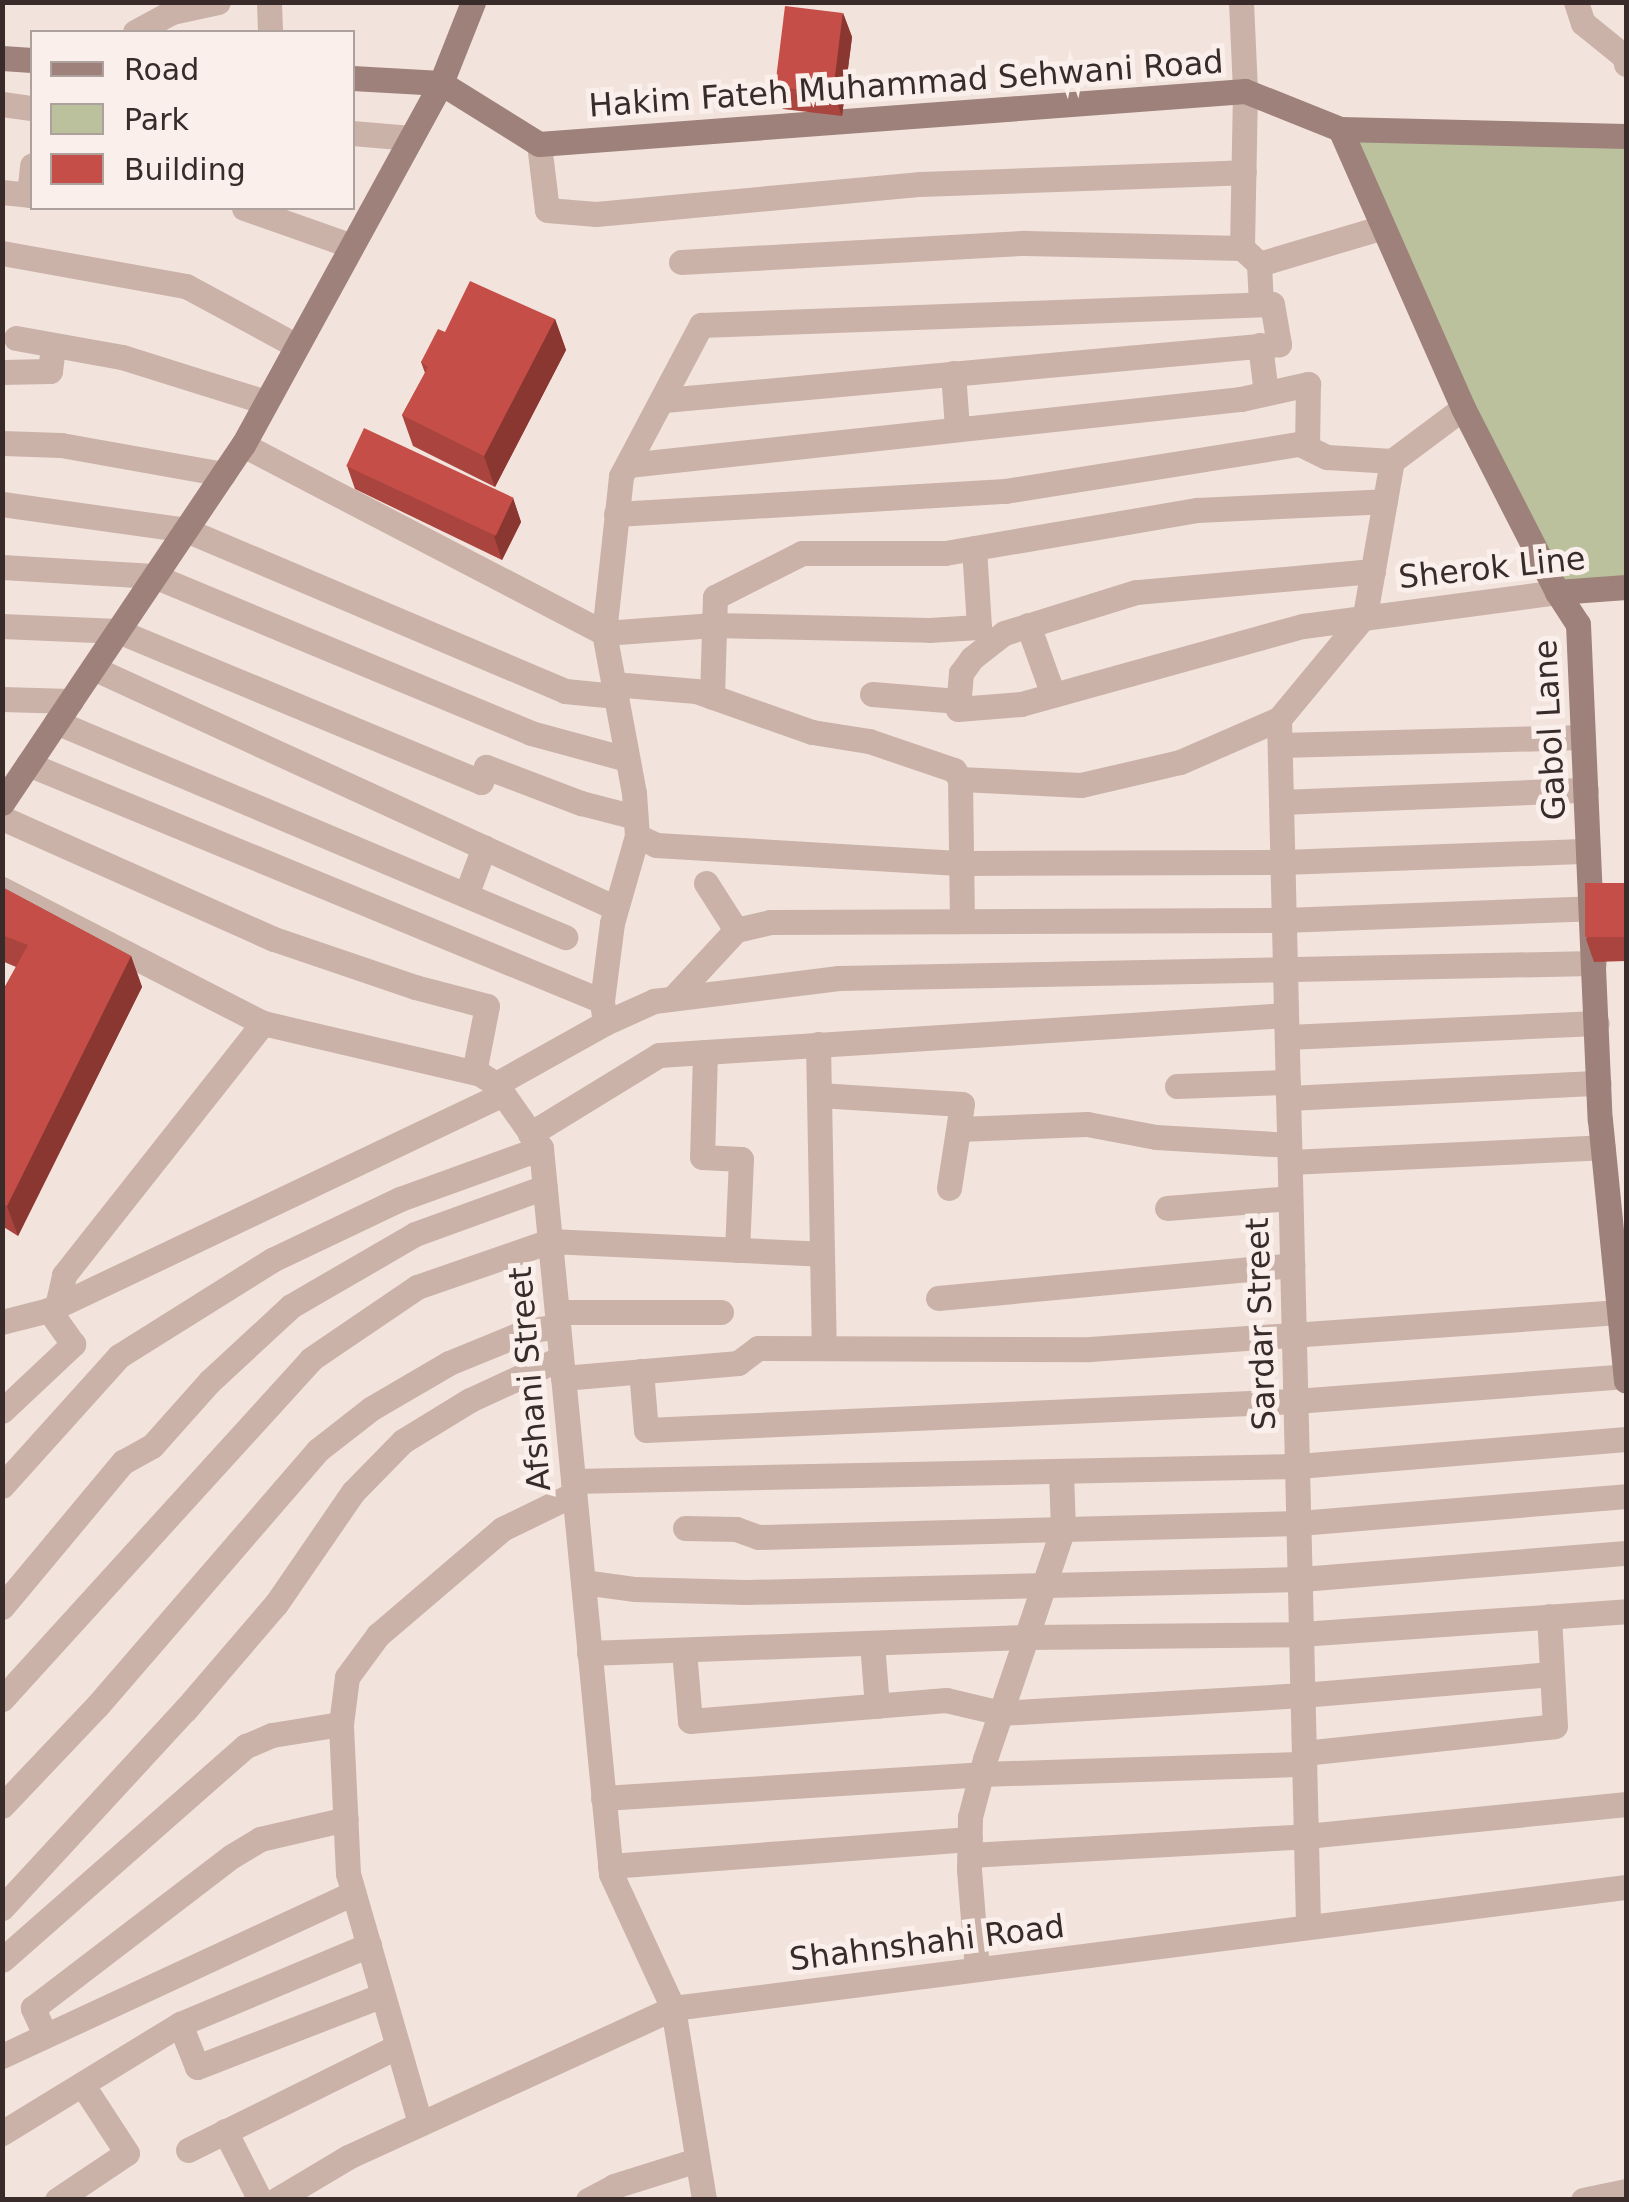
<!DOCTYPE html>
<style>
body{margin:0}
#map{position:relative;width:1629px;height:2202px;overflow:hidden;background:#f2e4dd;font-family:"DejaVu Sans",sans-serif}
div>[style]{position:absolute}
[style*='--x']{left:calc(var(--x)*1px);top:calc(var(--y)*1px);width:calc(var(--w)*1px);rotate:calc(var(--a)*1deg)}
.green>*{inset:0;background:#bcc19d}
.street>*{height:25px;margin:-12.5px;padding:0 12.5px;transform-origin:12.5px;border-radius:12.5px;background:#cbb2a9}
.secondary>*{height:25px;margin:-12.5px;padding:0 12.5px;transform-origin:12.5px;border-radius:12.5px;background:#9e817a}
.wall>*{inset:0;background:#a9443e}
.shaded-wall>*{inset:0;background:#8a3732}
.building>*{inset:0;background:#c54f48;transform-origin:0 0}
span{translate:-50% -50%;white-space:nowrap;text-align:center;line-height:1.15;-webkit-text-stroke:10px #faefea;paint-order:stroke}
.street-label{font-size:32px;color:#382b29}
.frame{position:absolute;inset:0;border:5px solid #382b29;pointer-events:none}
.legend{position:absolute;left:30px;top:30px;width:325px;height:180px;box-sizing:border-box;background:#faefea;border:2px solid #aca19d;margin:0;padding:12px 18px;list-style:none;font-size:30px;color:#382b29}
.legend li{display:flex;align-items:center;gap:20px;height:50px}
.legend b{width:50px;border:2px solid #aca19d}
</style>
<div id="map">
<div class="green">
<i style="clip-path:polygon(1340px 129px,1626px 136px,1626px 587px,1557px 592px)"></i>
</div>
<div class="street">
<i style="--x:269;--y:2;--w:30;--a:88"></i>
<i style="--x:1241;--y:2;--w:89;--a:87.4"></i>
<i style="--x:1245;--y:91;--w:157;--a:91.1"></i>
<i style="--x:1576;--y:2;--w:22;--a:72"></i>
<i style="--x:1583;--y:23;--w:54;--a:39"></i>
<i style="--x:1625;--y:57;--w:7;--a:82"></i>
<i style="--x:135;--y:32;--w:42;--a:-28.4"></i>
<i style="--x:172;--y:12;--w:47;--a:-12.3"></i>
<i style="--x:2;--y:104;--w:30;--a:8"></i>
<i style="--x:352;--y:133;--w:59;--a:4.8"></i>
<i style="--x:539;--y:144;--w:66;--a:83.1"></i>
<i style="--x:547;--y:210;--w:49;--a:4.7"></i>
<i style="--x:596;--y:214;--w:326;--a:-5.3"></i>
<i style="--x:921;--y:184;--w:323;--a:-2.1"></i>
<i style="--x:2;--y:192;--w:30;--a:6"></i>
<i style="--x:29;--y:195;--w:30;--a:-84"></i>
<i style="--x:244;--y:208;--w:114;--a:19.4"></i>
<i style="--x:2;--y:253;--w:187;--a:10.2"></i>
<i style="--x:186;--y:286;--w:126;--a:28.4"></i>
<i style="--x:681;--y:262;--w:345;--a:-3.2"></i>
<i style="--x:1025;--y:243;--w:217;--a:1.3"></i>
<i style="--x:1242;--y:248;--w:23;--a:43"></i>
<i style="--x:1259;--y:264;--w:40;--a:87.1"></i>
<i style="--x:1259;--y:264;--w:129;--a:-16.6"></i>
<i style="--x:16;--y:338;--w:108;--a:10.2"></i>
<i style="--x:122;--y:357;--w:151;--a:17.4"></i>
<i style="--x:1260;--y:345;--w:48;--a:82.9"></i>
<i style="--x:2;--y:372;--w:48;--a:-1.2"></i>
<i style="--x:50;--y:371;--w:26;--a:-83"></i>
<i style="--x:953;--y:373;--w:55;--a:85.8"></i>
<i style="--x:2;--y:443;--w:59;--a:1.9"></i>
<i style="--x:61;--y:445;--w:165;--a:10.1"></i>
<i style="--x:243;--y:445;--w:407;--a:27.5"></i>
<i style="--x:604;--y:633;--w:110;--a:-4.2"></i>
<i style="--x:714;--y:625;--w:215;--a:1.3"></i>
<i style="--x:929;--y:630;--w:50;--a:-3.4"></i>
<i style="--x:979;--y:627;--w:79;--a:-93.6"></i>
<i style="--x:628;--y:465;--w:617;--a:-6.15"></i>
<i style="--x:1241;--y:399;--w:69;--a:-12.6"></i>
<i style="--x:1308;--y:384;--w:63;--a:90.9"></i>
<i style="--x:2;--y:504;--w:186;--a:8"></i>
<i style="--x:186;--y:530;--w:412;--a:23"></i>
<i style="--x:565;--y:691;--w:51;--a:5.6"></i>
<i style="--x:616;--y:514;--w:390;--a:-3.4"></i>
<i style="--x:1005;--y:491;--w:299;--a:-9.1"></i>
<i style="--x:1300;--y:444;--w:30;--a:26"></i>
<i style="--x:1327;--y:457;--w:65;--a:3.5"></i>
<i style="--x:2;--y:567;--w:152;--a:3.4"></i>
<i style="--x:154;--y:576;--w:408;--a:22.6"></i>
<i style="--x:531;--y:733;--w:99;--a:15.2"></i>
<i style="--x:1373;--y:571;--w:238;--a:174.9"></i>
<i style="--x:1136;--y:592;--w:138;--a:162.7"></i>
<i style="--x:1004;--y:633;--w:41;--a:142"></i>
<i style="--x:972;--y:658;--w:19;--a:126"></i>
<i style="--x:961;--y:673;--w:36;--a:95"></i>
<i style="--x:958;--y:709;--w:63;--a:-4.5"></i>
<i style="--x:1021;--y:704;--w:293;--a:-15.5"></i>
<i style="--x:1303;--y:626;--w:256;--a:-7.6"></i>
<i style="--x:1028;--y:625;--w:74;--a:70.3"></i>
<i style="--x:2;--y:626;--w:116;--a:2.5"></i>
<i style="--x:118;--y:631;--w:393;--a:22.6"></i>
<i style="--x:481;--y:782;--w:16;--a:-72"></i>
<i style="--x:486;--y:767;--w:102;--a:20.8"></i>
<i style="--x:581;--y:803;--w:56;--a:14.5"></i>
<i style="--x:93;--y:668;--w:575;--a:24.65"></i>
<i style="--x:613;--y:684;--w:83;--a:4.8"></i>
<i style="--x:696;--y:691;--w:123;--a:19.5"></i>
<i style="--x:812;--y:732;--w:58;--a:9"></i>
<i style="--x:869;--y:741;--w:90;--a:18.8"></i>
<i style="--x:954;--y:770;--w:11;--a:56"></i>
<i style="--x:960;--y:779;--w:139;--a:89.2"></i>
<i style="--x:872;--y:694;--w:86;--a:4.7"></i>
<i style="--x:712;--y:697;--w:100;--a:-88.3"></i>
<i style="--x:715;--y:597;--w:97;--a:-26.8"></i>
<i style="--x:802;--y:553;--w:143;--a:0"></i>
<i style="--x:945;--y:553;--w:256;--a:-9.7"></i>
<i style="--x:1197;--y:510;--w:188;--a:-2.7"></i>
<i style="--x:2;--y:699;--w:69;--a:1.7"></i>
<i style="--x:1279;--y:719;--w:1208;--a:88.62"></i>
<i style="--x:56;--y:722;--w:553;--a:22.9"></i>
<i style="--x:1280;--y:745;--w:303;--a:-1.5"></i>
<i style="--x:28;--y:764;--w:621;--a:22.44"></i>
<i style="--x:960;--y:779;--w:121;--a:2.8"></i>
<i style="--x:1081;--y:785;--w:102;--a:-13.1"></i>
<i style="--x:1180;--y:762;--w:108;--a:-23.5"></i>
<i style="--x:1279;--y:719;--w:135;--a:-50.4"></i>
<i style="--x:1365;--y:615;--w:156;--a:-80.1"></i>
<i style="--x:1392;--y:461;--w:89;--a:-36.7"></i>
<i style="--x:1281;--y:802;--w:305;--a:-2.3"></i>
<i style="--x:2;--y:818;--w:298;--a:24"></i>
<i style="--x:274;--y:939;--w:149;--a:18.8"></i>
<i style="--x:415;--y:987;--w:74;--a:14.8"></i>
<i style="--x:487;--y:1006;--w:67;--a:101.1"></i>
<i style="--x:637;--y:836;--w:21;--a:25"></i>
<i style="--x:656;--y:845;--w:307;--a:3.4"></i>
<i style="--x:962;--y:863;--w:321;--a:-0.2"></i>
<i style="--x:1283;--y:862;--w:305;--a:-2.1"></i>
<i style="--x:706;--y:883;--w:56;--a:57.4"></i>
<i style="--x:2;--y:889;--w:293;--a:27.2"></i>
<i style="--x:263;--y:1023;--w:223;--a:13.2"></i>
<i style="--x:480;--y:1074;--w:19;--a:32"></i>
<i style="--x:496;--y:1084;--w:78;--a:54.9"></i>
<i style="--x:541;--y:1148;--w:729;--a:84.49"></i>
<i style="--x:611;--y:1874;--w:148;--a:65.2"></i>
<i style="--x:673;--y:2008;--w:194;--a:80.8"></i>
<i style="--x:466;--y:895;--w:51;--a:-69.4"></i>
<i style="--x:673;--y:998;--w:93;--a:-47.2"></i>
<i style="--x:736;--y:930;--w:35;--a:-13"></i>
<i style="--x:770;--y:922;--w:514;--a:-0.22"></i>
<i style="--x:1284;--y:920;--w:309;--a:-2.2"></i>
<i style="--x:605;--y:1023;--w:54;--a:-24.2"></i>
<i style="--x:654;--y:1001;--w:186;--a:-7.1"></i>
<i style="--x:839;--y:978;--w:755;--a:-1.14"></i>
<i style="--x:1287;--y:1037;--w:310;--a:-2.6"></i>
<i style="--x:818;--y:1044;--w:301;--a:88.9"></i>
<i style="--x:705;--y:1052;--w:105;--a:91.6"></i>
<i style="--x:702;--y:1157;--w:39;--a:3"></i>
<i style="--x:741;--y:1159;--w:91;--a:92.5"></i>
<i style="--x:496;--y:1084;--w:125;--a:-29.2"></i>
<i style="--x:605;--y:1023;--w:22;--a:-98"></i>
<i style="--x:602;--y:1001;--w:79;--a:-82.7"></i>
<i style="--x:612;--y:923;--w:91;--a:-74"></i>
<i style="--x:637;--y:836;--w:43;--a:-94"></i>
<i style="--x:634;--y:793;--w:163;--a:-100.6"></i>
<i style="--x:604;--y:633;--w:158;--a:-83.8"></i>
<i style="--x:621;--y:476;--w:171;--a:-62.1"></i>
<i style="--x:701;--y:325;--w:571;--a:-2.11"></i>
<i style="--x:1272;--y:304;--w:41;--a:80.1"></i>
<i style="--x:1279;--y:344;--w:617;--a:174.79"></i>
<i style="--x:1177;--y:1086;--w:111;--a:-2.1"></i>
<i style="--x:819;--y:1095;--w:143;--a:3.6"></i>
<i style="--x:962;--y:1104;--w:85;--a:98.8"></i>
<i style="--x:1288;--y:1098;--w:311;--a:-2.8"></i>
<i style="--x:959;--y:1129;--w:128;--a:-2.2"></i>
<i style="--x:1087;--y:1124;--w:70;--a:10.7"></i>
<i style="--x:1156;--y:1137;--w:133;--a:3.4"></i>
<i style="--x:530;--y:1134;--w:151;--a:-31.5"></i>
<i style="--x:659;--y:1055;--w:628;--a:-3.65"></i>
<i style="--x:1290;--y:1162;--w:313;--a:-2.7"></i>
<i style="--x:1167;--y:1208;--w:123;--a:-4.6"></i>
<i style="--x:938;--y:1298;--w:356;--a:-5.3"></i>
<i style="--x:57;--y:1306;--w:32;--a:-77"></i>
<i style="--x:64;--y:1275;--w:321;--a:-51.7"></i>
<i style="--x:557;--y:1312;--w:164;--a:0"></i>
<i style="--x:2;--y:1322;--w:49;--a:-14.3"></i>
<i style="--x:49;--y:1310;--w:501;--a:-25.44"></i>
<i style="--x:641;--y:1371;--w:59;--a:85.2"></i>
<i style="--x:646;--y:1430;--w:650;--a:-2.56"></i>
<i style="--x:1295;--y:1401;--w:332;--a:-4.3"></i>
<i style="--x:563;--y:1378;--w:176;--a:-4.9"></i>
<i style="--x:738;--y:1363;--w:25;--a:-37"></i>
<i style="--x:758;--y:1348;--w:332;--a:0.2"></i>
<i style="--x:1090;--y:1349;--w:531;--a:-3.99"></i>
<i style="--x:2;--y:1411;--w:98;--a:-43.3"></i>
<i style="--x:73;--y:1344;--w:42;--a:-125.2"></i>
<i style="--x:573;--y:1481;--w:725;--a:-1.19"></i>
<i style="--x:1298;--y:1466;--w:329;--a:-4.7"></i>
<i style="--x:2;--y:1486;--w:175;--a:-48"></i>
<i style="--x:119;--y:1356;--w:181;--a:-32.1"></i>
<i style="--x:272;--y:1260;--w:142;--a:-25.5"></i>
<i style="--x:400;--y:1199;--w:150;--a:-19.9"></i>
<i style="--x:685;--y:1528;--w:51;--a:1.1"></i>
<i style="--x:736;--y:1529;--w:23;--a:20"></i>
<i style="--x:758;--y:1537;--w:541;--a:-1.48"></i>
<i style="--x:1299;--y:1523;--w:328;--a:-4.7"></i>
<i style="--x:583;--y:1582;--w:51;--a:7.8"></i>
<i style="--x:634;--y:1589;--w:112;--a:1.5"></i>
<i style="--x:746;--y:1592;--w:555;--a:-1.34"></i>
<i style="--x:1301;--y:1579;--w:326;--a:-4.6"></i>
<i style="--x:2;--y:1607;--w:189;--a:-50.2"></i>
<i style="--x:123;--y:1462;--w:33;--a:-29"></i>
<i style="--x:152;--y:1446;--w:87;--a:-48.3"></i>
<i style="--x:210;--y:1381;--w:110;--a:-42.8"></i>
<i style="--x:291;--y:1306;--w:143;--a:-30.1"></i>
<i style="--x:415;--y:1234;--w:138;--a:-19.9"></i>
<i style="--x:872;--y:1643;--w:63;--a:85.5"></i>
<i style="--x:684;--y:1650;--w:71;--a:85.2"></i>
<i style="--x:690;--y:1721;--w:257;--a:-4.7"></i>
<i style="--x:946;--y:1700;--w:57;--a:13.3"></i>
<i style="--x:1001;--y:1713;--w:302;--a:-3.4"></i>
<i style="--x:1302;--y:1695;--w:251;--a:-4.8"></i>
<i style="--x:589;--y:1653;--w:439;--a:-2.1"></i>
<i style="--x:1028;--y:1637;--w:273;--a:-0.6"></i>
<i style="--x:1301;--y:1634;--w:326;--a:-4"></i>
<i style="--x:2;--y:1699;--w:459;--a:-47.7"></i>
<i style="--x:311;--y:1359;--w:128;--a:-34.2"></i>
<i style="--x:417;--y:1287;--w:141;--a:-19.1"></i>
<i style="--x:550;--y:1241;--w:271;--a:2.7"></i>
<i style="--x:1304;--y:1753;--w:252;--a:-6.1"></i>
<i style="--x:1555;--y:1726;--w:110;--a:-93.1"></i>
<i style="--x:603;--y:1798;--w:379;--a:-3.6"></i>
<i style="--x:981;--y:1774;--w:323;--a:-1.8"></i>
<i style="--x:2;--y:1806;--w:138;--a:-46.5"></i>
<i style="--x:97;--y:1706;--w:338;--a:-49.2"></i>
<i style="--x:318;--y:1450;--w:68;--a:-37.9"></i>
<i style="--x:372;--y:1408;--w:89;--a:-30.3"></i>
<i style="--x:449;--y:1363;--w:84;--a:-22.3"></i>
<i style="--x:527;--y:1331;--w:31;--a:-9"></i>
<i style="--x:970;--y:1855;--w:337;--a:-3.2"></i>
<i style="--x:1306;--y:1836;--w:322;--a:-5.7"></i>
<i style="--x:610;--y:1866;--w:361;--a:-4.3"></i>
<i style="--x:2;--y:1908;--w:270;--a:-47.3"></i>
<i style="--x:185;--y:1710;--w:140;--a:-49.4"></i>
<i style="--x:276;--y:1604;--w:136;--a:-55.5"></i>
<i style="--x:353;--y:1492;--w:71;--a:-45.6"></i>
<i style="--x:403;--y:1441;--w:79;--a:-31.5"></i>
<i style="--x:470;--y:1400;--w:100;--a:-24.8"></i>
<i style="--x:2;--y:1960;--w:325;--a:-41.3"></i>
<i style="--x:246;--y:1746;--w:28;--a:-23"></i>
<i style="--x:272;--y:1735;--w:70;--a:-9.1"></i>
<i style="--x:977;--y:1969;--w:100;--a:-94.6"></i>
<i style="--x:969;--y:1869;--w:52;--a:-88.9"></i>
<i style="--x:970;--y:1817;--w:60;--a:-75.5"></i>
<i style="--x:985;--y:1759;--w:243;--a:-71.3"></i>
<i style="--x:1063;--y:1529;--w:58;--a:-92"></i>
<i style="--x:180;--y:2024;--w:46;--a:68.4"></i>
<i style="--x:197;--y:2067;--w:199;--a:-21.2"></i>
<i style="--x:45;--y:2035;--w:30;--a:-114"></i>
<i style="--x:33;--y:2008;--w:250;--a:-37.4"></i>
<i style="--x:232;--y:1856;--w:33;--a:-31"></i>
<i style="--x:260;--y:1839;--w:88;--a:-13.1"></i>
<i style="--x:2;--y:2056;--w:387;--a:-24.9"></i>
<i style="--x:420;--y:2123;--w:259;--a:-106.1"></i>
<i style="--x:348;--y:1874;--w:150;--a:-92.7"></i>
<i style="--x:341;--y:1724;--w:47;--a:-82.7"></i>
<i style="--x:347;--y:1677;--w:52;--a:-53.6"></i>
<i style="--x:378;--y:1635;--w:163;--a:-40.5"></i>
<i style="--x:502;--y:1529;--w:80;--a:-25.9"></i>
<i style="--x:225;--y:2131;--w:77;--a:63.1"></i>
<i style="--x:2;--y:2133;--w:209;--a:-31.5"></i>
<i style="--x:180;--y:2024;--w:205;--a:-22.7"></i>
<i style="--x:188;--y:2150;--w:234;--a:-26.3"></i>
<i style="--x:57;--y:2200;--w:84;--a:-33.9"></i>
<i style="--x:127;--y:2153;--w:82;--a:-123.1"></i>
<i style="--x:276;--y:2200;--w:84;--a:-30.8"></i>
<i style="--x:348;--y:2157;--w:358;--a:-24.6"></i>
<i style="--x:673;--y:2008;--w:961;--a:-7.24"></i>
<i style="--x:588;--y:2200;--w:30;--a:-28"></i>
<i style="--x:614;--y:2186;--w:87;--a:-17.4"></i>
<i style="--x:1583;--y:2200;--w:44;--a:-11.8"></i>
</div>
<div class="secondary">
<i style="--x:2;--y:58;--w:30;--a:4"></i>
<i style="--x:352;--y:78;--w:89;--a:3.2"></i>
<i style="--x:441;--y:83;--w:115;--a:31.9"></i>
<i style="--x:539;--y:144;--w:708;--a:-4.29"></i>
<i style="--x:1245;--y:91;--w:102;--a:21.8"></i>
<i style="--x:1340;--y:129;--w:286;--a:1.4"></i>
<i style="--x:1340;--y:129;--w:305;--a:66.2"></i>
<i style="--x:1463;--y:408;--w:207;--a:62.9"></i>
<i style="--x:1557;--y:592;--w:38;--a:57"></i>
<i style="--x:1578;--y:624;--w:496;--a:87.5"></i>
<i style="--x:1600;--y:1120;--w:262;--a:84.3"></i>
<i style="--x:1557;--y:592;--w:69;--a:-4.1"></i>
<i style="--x:2;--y:803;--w:432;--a:-56.1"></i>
<i style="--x:243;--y:445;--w:413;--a:-61.3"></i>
<i style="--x:441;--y:83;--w:87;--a:-68.4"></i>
</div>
<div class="wall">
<i style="clip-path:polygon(843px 13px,852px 37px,842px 116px,783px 109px,774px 86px)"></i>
<i style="clip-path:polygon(555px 319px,566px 350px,495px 487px,413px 446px,402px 415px,425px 373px,421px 362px,445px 332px)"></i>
<i style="clip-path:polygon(347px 466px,513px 498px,521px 522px,502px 560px,355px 489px)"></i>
<i style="clip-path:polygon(1626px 883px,1626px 961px,1594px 962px,1586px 939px)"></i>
<i style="clip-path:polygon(2px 887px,131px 956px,142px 987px,18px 1236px,2px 1226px,2px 992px,16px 967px,2px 961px)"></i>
</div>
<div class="shaded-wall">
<i style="clip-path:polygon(843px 13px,852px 37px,842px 116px,833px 92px)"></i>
<i style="clip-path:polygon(555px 319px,566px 350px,495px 487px,484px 456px)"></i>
<i style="clip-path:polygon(513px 498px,521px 522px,502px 560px,494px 536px)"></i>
<i style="clip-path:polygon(131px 956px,142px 987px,18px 1236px,7px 1206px)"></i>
</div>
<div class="building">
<i style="left:785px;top:6px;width:58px;height:81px;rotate:7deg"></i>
<i style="clip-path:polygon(470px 281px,555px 319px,484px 456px,402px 415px,428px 367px,421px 362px,438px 329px,445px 332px)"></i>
<i style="left:364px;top:428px;width:165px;height:42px;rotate:25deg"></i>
<i style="left:1626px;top:883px;width:54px;height:41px;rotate:90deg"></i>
<i style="clip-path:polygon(2px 887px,131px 956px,7px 1206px,2px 1203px,2px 992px,28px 945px,2px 935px)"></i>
</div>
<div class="street-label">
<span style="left:906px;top:84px;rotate:-4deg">Hakim Fateh Muhammad Sehwani Road</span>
<span style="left:1492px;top:568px;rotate:-6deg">Sherok Line</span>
<span style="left:1550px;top:730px;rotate:-93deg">Gabol Lane</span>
<span style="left:1261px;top:1324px;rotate:-92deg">Sardar Street</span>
<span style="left:530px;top:1379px;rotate:-95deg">Afshani Street</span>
<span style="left:927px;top:1943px;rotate:-7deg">Shahnshahi Road</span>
</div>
<div class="frame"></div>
<ul class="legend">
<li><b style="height:12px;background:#9e817a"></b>Road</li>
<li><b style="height:28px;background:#bcc19d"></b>Park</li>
<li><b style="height:28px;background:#c54f48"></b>Building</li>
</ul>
</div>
